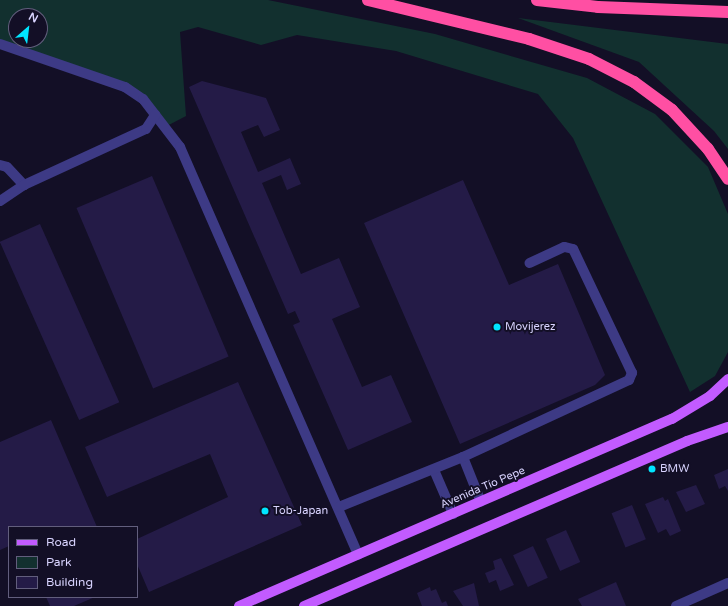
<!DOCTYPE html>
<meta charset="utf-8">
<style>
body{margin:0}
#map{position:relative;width:728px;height:606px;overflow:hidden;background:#130f26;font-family:"Varela Round",sans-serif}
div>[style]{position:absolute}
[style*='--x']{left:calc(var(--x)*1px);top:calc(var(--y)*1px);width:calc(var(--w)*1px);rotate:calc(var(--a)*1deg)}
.green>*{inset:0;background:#12302f}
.building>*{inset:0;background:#241b47;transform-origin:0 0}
.minor>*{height:10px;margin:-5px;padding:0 5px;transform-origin:5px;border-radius:5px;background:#3d3a85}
.major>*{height:10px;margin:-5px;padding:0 5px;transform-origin:5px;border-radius:5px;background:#c25bff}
.highway>*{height:12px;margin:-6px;padding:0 6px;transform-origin:6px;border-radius:6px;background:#ff4fa3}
.dots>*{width:11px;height:11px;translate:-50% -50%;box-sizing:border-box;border:2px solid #130f26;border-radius:50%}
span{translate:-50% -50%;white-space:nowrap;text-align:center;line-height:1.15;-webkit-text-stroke:4px #130f26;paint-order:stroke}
.poi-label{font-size:11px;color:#d9d4ff}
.left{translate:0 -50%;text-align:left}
.street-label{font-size:11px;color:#d9d4ff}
.legend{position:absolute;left:8px;top:526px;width:130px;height:72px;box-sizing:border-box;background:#130f26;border:1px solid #625e7d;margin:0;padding:5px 7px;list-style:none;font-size:12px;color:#d9d4ff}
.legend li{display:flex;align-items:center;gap:8px;height:20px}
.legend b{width:20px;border:1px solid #625e7d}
.north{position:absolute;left:8px;top:8px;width:40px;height:40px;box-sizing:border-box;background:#130f26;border:1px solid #625e7d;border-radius:50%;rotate:28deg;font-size:11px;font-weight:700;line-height:16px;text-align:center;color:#d9d4ff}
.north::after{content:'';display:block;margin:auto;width:14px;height:18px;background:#00e5ff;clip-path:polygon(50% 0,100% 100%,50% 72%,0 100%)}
</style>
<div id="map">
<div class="green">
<i style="clip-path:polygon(evenodd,0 0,268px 0,435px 34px,587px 78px,655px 114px,708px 167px,728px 214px,728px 352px,715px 376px,690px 392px,573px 138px,538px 94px,396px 51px,297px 35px,261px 45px,198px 27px,180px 32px,186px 116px,163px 128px,153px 114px,124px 89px,0 46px,0 0,16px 16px,40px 16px,40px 40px,16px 40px,16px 16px)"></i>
<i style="clip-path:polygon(518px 18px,728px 44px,728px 149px,714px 131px,639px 62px)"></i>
</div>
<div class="building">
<i style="clip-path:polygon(202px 81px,266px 98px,280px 130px,264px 137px,258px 125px,241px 132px,258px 172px,290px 158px,301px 184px,287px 190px,281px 175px,262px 183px,301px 274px,339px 258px,360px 307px,332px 319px,362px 387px,391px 375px,412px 422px,348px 450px,293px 325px,300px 322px,295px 311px,288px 314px,189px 87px)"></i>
<i style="left:152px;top:176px;width:196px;height:82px;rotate:67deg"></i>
<i style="clip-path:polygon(463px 180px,509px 285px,558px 264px,605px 375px,595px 385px,460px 444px,364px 223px)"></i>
<i style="left:40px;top:224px;width:195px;height:44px;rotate:66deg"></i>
<i style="clip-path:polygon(238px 382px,302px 525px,149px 592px,137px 564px,137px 539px,228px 497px,210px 454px,107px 497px,85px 447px)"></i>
<i style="clip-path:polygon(51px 420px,97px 527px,9px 527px,9px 546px,0 550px,0 442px)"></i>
<i style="clip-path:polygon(728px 469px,728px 491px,725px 486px,719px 489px,714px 475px)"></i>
<i style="clip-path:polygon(696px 485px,705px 504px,686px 512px,676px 492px)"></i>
<i style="clip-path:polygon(663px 497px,665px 501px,668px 499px,681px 531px,670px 536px,666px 529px,658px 533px,645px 504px)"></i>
<i style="left:632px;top:505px;width:37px;height:22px;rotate:68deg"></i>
<i style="left:566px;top:530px;width:35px;height:22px;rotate:66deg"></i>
<i style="left:533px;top:546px;width:35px;height:22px;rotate:65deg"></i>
<i style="clip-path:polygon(501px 558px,514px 585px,500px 591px,496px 580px,489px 583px,485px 573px,495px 569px,493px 561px)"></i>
<i style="clip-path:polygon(616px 582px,626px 606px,582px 606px,578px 599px)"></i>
<i style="clip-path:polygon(474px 583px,479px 606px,463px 606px,453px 591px)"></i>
<i style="clip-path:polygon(430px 587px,431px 591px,436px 589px,442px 603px,446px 601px,448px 606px,422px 606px,417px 593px)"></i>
<i style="clip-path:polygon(46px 597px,95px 597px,74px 606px,50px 606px)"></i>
</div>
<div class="minor">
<i style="--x:0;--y:44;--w:132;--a:19"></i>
<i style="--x:125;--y:87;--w:22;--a:34"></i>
<i style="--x:143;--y:99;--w:61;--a:52.4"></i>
<i style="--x:180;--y:147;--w:445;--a:66.4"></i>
<i style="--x:0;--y:165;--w:7;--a:16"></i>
<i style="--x:7;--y:167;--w:25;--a:47"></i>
<i style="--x:0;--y:201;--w:29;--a:-34"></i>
<i style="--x:24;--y:185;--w:134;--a:-24.7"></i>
<i style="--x:146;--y:129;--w:17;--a:-57"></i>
<i style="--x:463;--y:457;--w:48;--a:68.2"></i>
<i style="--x:434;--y:470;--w:48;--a:66.6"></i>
<i style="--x:339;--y:507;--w:134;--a:-22"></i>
<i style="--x:463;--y:457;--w:183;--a:-24.9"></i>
<i style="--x:629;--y:380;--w:8;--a:-67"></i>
<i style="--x:632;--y:373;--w:137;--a:-115.4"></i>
<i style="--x:573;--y:249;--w:9;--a:-167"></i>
<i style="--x:564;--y:247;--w:38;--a:155"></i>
<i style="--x:676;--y:606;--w:57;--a:-23.9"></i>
</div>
<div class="major">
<i style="--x:239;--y:606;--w:472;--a:-23.4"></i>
<i style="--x:672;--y:419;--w:44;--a:-31.2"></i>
<i style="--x:710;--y:396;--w:25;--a:-43"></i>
<i style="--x:304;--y:606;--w:417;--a:-23.3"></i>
<i style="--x:687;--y:441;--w:43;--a:-18.9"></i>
</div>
<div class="highway">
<i style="--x:368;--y:0;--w:166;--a:13.6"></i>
<i style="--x:529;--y:39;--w:63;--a:18.4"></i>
<i style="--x:589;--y:59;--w:51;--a:27.1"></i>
<i style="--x:634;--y:82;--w:47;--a:36.4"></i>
<i style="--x:672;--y:110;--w:53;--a:47.3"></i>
<i style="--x:708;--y:149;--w:36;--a:56"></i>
<i style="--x:537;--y:0;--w:61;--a:6.5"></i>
<i style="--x:598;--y:7;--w:130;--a:2.2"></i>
</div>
<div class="dots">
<i style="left:497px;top:327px;background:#00e5ff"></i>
<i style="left:652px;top:469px;background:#00e5ff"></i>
<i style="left:265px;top:511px;background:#00e5ff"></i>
</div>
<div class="poi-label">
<span class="left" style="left:505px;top:327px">Movijerez</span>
<span class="left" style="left:660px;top:469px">BMW</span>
<span class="left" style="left:273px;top:511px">Tob-Japan</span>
</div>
<div class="street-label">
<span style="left:483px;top:488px;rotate:-23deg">Avenida Tío Pepe</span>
</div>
<ul class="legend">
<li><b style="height:5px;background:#c25bff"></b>Road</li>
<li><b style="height:11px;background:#12302f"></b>Park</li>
<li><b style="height:11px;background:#241b47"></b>Building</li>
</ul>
<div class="north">N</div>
</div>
